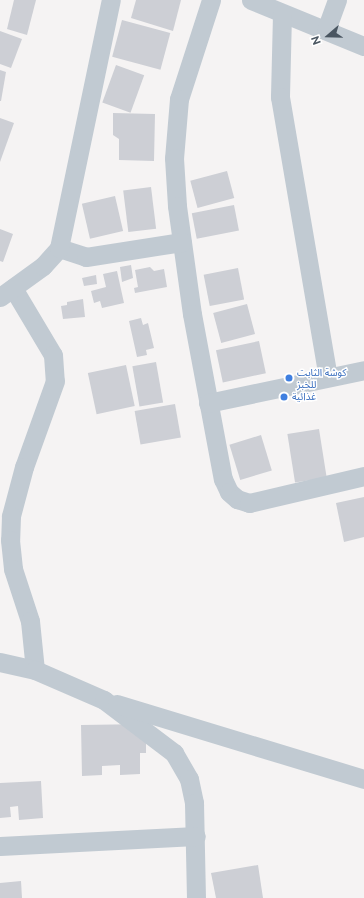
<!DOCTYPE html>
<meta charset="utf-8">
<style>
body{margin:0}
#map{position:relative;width:364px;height:898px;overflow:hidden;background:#f5f3f3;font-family:Raleway,"Noto Sans Arabic",sans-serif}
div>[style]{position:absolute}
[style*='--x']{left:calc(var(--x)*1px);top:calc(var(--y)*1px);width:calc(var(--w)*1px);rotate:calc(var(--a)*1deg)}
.building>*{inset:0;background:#cdcfd5;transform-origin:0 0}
.minor>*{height:19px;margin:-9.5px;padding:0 9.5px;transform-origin:9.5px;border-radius:9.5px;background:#c1cad2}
.dots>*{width:11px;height:11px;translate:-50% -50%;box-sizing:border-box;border:2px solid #fff;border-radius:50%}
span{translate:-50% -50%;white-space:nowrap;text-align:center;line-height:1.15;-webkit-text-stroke:3px #fff;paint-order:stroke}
.shop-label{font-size:10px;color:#366cbe}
.left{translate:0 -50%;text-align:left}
.north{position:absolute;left:308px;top:16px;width:40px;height:40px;-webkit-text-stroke:3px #fff;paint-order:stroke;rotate:250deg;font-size:11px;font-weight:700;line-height:16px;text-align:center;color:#4a5661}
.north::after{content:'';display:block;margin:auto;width:14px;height:18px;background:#4a5661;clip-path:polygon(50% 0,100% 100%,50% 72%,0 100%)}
</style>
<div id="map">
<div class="building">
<i style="clip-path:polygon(14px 0,36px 0,27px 35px,7px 29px)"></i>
<i style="clip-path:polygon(136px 0,181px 0,173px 31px,131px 18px)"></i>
<i style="left:122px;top:20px;width:50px;height:38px;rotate:15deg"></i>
<i style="clip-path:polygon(0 31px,22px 39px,11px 68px,0 64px)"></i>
<i style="left:116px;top:65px;width:30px;height:40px;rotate:20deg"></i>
<i style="clip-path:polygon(0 70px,6px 72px,1px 101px,0 101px)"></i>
<i style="clip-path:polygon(113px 113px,155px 114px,154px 161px,119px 160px,119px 139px,113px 135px)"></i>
<i style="clip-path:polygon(0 118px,14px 123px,0 162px)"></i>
<i style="left:227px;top:171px;width:28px;height:38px;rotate:75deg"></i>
<i style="left:151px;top:187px;width:42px;height:28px;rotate:83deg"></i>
<i style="left:115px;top:196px;width:36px;height:34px;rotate:77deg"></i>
<i style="left:234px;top:205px;width:26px;height:43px;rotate:79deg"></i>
<i style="clip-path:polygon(0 225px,0 229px,13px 234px,3px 262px,0 261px)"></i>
<i style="clip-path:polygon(131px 265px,133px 278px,122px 282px,120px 267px)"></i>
<i style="clip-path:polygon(150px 267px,154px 271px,164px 269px,167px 287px,135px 293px,134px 288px,138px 287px,135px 270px)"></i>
<i style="left:238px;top:268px;width:32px;height:35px;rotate:79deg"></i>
<i style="clip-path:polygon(117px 271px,124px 303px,102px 308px,100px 301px,94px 303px,91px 291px,106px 287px,103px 274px)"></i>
<i style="clip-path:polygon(96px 275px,97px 284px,84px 286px,82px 278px)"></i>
<i style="clip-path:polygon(83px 299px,85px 317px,63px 319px,61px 306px,67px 305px,67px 302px)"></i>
<i style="left:247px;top:304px;width:31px;height:35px;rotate:75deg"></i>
<i style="clip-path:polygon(141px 318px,143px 325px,148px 323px,154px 348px,146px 350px,147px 355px,137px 357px,129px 321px)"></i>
<i style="left:259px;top:341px;width:33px;height:44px;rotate:78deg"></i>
<i style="left:156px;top:362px;width:41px;height:24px;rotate:80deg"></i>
<i style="left:126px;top:365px;width:42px;height:39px;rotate:78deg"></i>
<i style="left:175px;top:404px;width:34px;height:41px;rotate:80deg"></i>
<i style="left:319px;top:429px;width:49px;height:32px;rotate:81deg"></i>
<i style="left:261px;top:435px;width:37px;height:33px;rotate:73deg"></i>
<i style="clip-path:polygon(364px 497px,364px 537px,344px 542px,336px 503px)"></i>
<i style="clip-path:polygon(146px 724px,146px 753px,140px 753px,140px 774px,120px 775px,120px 765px,102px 766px,102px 775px,82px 776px,81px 725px)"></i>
<i style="clip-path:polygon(41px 781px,43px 818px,19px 820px,18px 806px,10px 807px,11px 817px,0 818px,0 783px)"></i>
<i style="clip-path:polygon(258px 865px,263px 898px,216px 898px,211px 873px)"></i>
<i style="clip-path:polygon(21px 881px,22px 898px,0 898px,0 883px)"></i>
</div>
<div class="minor">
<i style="--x:211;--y:0;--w:104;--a:107.9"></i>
<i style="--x:179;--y:99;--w:59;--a:94.8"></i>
<i style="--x:174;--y:158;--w:48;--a:86.4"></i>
<i style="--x:177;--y:206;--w:109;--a:82.1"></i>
<i style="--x:192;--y:314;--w:168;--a:79.4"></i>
<i style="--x:223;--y:479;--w:14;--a:65"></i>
<i style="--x:229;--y:492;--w:11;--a:41"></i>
<i style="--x:237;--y:499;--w:13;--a:18"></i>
<i style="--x:249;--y:503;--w:118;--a:-13.2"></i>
<i style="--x:251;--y:0;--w:122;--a:22.2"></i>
<i style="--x:282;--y:14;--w:83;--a:91.4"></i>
<i style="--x:280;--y:97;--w:284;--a:80.3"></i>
<i style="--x:326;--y:30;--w:32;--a:-70"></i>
<i style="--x:59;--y:248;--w:28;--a:18"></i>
<i style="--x:86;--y:257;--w:97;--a:-8.9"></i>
<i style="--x:13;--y:288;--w:78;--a:59.2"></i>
<i style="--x:53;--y:355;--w:26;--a:86"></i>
<i style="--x:55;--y:381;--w:91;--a:109.8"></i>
<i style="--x:24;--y:467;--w:51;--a:104.9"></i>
<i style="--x:11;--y:516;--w:24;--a:92"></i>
<i style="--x:10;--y:540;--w:29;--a:84"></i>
<i style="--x:13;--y:569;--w:55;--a:71.9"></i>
<i style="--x:30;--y:621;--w:49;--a:84.2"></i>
<i style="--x:0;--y:297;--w:53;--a:-35.8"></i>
<i style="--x:43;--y:266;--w:24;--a:-48"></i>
<i style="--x:59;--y:248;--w:253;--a:-78.2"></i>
<i style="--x:208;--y:403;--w:159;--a:-11.9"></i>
<i style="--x:0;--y:662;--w:36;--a:13"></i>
<i style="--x:35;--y:670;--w:75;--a:23.5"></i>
<i style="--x:104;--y:700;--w:88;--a:37.1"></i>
<i style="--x:174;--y:753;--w:30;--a:60"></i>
<i style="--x:189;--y:779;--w:25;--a:78"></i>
<i style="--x:194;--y:803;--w:95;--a:88.8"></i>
<i style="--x:117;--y:704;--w:258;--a:16.9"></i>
<i style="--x:0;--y:846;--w:196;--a:-2.9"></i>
</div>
<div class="dots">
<i style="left:289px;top:378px;background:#3f7fe0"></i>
<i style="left:284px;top:397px;background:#3f7fe0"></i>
</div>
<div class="shop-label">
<span class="left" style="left:297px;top:378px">كوشة الثابت<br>للخبز</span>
<span class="left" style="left:292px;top:397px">غذائية</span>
</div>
<div class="north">N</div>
</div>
